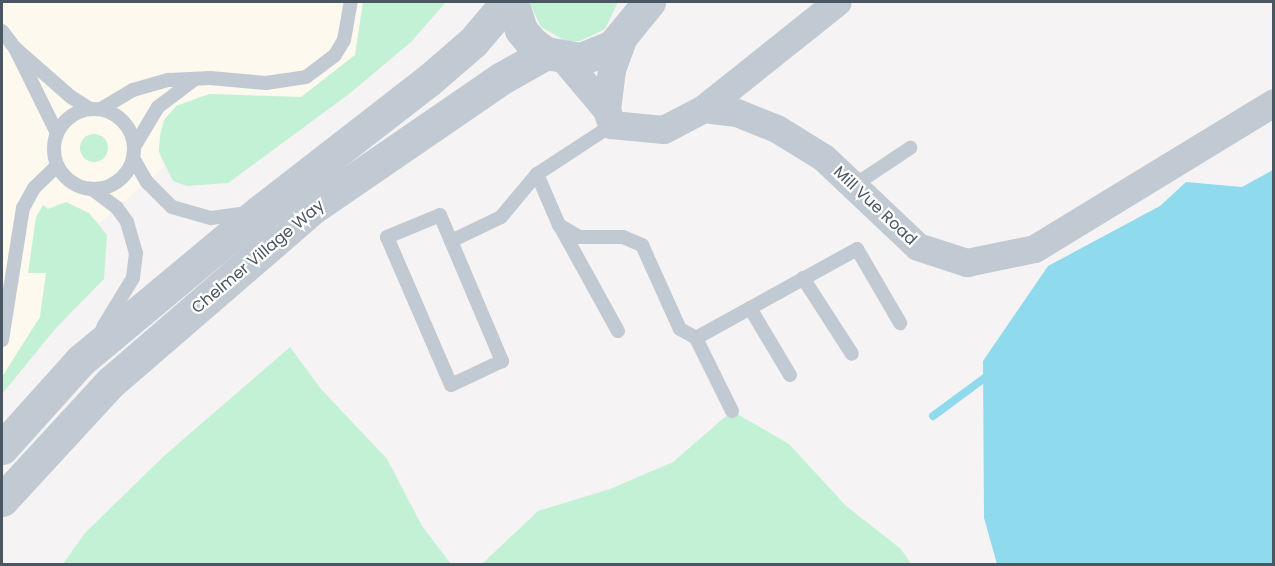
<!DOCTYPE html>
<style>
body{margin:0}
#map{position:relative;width:1275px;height:566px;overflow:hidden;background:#f5f3f3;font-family:Poppins,sans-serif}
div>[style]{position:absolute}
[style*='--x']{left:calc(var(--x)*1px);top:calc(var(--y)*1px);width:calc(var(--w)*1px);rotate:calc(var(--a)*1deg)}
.commercial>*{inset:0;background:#fdf9ef}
.green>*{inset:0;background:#c3f1d5}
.round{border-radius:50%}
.water>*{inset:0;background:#90daee}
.stream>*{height:8px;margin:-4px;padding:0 4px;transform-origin:4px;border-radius:4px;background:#90daee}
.service>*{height:14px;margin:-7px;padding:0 7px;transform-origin:7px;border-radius:7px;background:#c1cad2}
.service>.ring{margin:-7px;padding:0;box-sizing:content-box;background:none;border:14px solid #c1cad2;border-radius:50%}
.minor>*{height:28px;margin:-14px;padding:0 14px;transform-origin:14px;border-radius:14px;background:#c1cad2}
.tertiary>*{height:33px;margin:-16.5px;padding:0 16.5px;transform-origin:16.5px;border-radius:16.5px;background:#c1cad2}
span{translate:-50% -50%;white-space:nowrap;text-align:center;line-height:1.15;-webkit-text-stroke:4.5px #fff;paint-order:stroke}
.street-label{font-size:16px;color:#4a5661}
.frame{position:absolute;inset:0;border:3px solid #4a5661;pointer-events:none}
</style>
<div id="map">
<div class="commercial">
<i style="clip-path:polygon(2px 2px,363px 2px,355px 55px,301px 97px,209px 94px,160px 135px,159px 152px,164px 167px,99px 223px,89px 213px,44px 206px,28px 273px,46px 273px,40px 317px,2px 377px)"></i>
</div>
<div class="green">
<i style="clip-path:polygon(363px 2px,446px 2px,411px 42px,349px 94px,228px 183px,187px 186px,173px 181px,159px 152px,160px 135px,164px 120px,176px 106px,209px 94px,301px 97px,355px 55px)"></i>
<i style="clip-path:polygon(529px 2px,618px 2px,605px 29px,580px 41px,566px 41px,541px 27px)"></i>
<i class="round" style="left:80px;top:134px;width:28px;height:28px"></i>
<i style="clip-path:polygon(66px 202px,89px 213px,107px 235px,104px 279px,56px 328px,2px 394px,2px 377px,40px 317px,46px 273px,28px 273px,36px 217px,43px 205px,48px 209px)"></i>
<i style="clip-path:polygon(290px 347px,321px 389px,387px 459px,422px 526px,451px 564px,63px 564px,85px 533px,164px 456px)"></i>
<i style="clip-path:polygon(732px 411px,789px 444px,846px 506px,901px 549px,911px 564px,482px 564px,538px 511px,610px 489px,673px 462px)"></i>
</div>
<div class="water">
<i style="clip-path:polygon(1273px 170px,1273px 564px,997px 564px,984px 518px,983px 361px,1048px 266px,1160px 206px,1186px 182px,1242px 187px)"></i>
</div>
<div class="stream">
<i style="--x:933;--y:416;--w:71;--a:-36.4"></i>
</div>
<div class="service">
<i style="--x:2;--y:31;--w:21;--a:53"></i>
<i class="ring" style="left:54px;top:109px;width:66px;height:66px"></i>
<i style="--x:101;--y:109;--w:37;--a:-31"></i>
<i style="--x:133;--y:90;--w:37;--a:-16"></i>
<i style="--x:169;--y:80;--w:41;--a:-2.8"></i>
<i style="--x:210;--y:78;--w:56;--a:5.1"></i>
<i style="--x:266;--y:83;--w:40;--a:-8.5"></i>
<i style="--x:306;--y:77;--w:36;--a:-37"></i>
<i style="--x:335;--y:55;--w:17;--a:-59"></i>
<i style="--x:344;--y:40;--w:39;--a:-80"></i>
<i style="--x:612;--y:125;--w:90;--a:146.8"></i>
<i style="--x:537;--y:174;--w:56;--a:66.7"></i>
<i style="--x:559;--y:225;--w:23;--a:31"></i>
<i style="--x:579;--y:237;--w:44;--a:0"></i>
<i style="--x:623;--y:237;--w:21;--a:23"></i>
<i style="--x:642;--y:245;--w:92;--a:65.7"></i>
<i style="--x:680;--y:329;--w:18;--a:29"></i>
<i style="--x:57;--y:133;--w:95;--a:-116.3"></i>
<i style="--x:15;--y:48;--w:74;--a:41.2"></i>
<i style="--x:71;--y:97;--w:22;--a:32"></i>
<i style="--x:134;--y:147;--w:47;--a:-59"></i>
<i style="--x:158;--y:107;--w:46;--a:-37.1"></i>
<i style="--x:133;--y:158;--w:28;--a:60"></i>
<i style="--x:147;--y:182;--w:35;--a:45"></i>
<i style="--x:172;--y:207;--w:41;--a:15.8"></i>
<i style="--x:211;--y:218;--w:35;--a:-8"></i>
<i style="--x:853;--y:186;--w:69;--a:-33.7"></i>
<i style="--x:92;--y:189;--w:31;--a:37"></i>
<i style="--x:117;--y:208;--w:17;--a:54"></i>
<i style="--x:127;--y:222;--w:32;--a:74"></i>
<i style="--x:136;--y:253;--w:25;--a:97"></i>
<i style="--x:133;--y:278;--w:57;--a:121.5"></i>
<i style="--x:440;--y:215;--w:159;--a:67"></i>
<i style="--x:502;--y:361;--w:56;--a:154.8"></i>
<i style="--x:451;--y:385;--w:161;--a:-113.4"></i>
<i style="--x:387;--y:237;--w:57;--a:-22.5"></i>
<i style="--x:560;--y:226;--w:120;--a:61.1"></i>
<i style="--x:451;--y:241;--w:55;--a:-25.6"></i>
<i style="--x:501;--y:217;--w:56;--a:-50.1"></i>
<i style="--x:803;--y:278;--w:90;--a:57.2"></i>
<i style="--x:750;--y:308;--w:78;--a:59.2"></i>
<i style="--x:2;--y:340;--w:134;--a:-81"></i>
<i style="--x:23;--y:208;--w:23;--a:-61"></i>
<i style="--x:34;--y:188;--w:32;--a:-44"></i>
<i style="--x:732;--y:411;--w:81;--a:-116.3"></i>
<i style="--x:696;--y:338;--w:184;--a:-28.9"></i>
<i style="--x:857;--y:249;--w:86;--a:59.8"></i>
</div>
<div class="minor">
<i style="--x:563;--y:58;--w:68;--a:49.8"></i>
<i style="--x:607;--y:110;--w:16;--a:72"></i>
<i style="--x:612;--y:125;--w:52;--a:5.5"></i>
<i style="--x:664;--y:130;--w:45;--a:-27.7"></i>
<i style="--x:704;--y:109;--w:33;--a:7"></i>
<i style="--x:737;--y:113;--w:43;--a:21.8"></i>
<i style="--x:777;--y:129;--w:55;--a:31.7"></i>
<i style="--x:824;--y:158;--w:129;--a:43.4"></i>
<i style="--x:918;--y:247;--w:52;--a:18.1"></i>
<i style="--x:967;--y:263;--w:69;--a:-11.6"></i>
<i style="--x:1035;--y:249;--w:280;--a:-31.4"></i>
<i style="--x:704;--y:109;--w:171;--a:-38.6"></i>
<i style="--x:607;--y:110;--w:40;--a:-82.9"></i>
<i style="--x:612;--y:70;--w:38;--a:-70"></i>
</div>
<div class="tertiary">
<i style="--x:512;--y:2;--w:29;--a:72"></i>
<i style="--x:521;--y:30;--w:17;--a:50"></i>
<i style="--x:532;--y:43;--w:17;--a:36"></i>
<i style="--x:546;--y:53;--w:36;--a:10"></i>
<i style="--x:581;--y:59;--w:35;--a:-22"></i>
<i style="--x:613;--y:46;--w:57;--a:-50.7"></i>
<i style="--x:2;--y:448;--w:117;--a:-48.1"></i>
<i style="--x:80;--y:361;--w:234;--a:-39.8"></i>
<i style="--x:260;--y:211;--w:214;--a:-37.8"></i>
<i style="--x:429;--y:80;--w:58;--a:-40.8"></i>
<i style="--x:473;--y:42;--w:52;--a:-49.6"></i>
<i style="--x:2;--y:500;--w:161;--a:-47.3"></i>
<i style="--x:111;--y:382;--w:268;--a:-40.8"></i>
<i style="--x:314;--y:207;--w:228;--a:-34.5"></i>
<i style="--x:502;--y:78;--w:51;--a:-29.6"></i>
</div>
<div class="street-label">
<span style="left:875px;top:206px;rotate:43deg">Mill Vue Road</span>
<span style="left:258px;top:257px;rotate:-40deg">Chelmer Village Way</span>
</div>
<div class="frame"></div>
</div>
